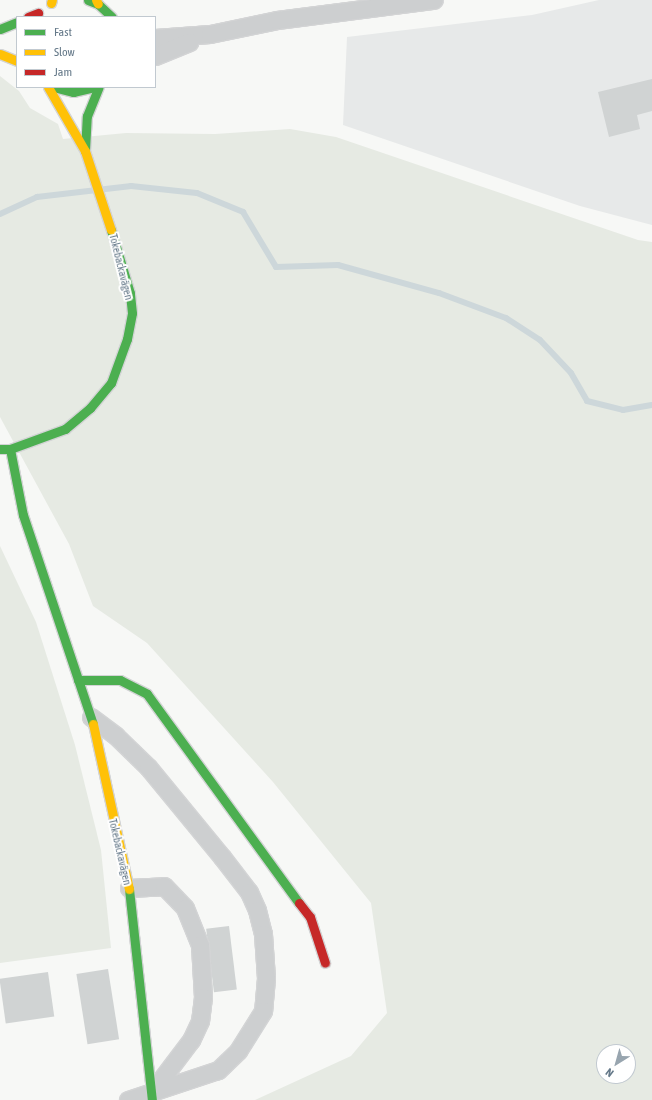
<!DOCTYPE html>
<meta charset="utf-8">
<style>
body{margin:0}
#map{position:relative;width:652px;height:1100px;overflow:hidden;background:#f7f8f6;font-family:"Asap Condensed",sans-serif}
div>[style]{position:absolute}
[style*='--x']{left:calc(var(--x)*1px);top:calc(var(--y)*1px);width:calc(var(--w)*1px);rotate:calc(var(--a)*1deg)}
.built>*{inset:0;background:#e7e9e9}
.green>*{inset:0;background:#e6eae3}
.stream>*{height:6px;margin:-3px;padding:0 3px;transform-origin:3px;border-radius:3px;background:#cdd7da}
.building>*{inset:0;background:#d0d3d3;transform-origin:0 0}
.roads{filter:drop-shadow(1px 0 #d3d4d5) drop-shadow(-1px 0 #d3d4d5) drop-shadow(0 1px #d3d4d5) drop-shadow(0 -1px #d3d4d5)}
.street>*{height:17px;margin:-8.5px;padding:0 8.5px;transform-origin:8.5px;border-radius:8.5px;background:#cdcfd0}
.fast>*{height:9px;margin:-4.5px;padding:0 4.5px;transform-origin:4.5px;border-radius:4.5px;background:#4caf50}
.slow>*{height:9px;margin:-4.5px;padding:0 4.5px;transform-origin:4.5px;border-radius:4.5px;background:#ffc107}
.jam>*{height:9px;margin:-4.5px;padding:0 4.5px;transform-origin:4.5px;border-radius:4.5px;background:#c62828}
span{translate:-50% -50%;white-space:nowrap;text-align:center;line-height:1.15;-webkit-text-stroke:4px #fff;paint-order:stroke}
.street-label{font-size:11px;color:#657989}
.legend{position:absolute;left:16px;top:16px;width:140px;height:72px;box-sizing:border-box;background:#fff;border:1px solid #c1c9d0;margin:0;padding:5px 7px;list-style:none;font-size:12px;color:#657989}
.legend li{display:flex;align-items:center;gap:8px;height:20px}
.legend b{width:20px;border:1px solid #c1c9d0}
.north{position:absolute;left:596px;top:1044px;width:40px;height:40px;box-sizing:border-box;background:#fff;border:1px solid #c1c9d0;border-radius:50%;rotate:217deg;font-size:11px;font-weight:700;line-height:16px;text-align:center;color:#657989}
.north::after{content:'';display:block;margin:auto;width:14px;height:18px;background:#98a5af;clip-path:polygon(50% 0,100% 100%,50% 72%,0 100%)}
</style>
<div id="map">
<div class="built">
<i style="clip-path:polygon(599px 0,652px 0,652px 225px,580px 206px,343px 125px,347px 37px,532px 15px)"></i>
</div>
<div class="green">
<i style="clip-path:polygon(evenodd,0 76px,19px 91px,30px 108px,58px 124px,63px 139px,126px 133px,215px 134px,290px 129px,336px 137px,638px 240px,652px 242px,652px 1100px,255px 1100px,351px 1056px,387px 1013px,371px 903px,273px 782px,147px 643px,93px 606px,69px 544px,0 417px,0 76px,604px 1052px,628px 1052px,628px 1076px,604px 1076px,604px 1052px)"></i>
<i style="clip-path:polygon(0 546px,36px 622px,75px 745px,101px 850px,111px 948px,0 963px)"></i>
</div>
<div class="stream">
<i style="--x:0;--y:214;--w:41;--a:-24.7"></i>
<i style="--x:37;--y:197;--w:95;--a:-6.7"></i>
<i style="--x:131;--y:186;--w:66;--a:6.1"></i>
<i style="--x:197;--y:193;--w:50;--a:22.4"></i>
<i style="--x:243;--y:212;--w:64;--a:59"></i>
<i style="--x:276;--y:267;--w:62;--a:-1.8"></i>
<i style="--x:338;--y:265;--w:105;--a:15.5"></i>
<i style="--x:439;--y:293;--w:72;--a:20.5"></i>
<i style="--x:506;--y:318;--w:40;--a:32.9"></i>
<i style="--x:540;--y:340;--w:45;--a:46.8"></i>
<i style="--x:571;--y:373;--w:32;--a:60"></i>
<i style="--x:587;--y:401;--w:37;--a:14"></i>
<i style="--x:623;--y:410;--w:29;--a:-10"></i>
</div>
<div class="building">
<i style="clip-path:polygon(652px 79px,652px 111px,637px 115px,640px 129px,609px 137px,598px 92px)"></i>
<i style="left:229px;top:926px;width:64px;height:23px;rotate:83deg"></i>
<i style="left:108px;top:969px;width:71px;height:32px;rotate:81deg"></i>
<i style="left:48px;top:972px;width:45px;height:49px;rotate:82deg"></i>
</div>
<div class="roads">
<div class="street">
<i style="--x:155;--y:38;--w:55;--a:-4.2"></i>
<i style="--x:210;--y:34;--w:68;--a:-11.8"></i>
<i style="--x:277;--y:20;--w:158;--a:-7.3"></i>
<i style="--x:155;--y:56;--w:37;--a:-22"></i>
<i style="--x:91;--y:717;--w:31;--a:37"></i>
<i style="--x:116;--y:736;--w:45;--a:44.1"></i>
<i style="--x:148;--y:767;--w:117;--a:50.6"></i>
<i style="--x:222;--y:857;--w:44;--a:52.4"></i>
<i style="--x:249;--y:892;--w:20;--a:66"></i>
<i style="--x:257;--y:910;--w:25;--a:76"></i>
<i style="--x:263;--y:934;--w:44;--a:86.1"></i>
<i style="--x:266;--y:978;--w:33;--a:95"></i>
<i style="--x:263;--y:1011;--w:47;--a:122"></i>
<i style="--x:238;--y:1051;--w:28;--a:136"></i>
<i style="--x:218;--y:1070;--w:95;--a:161.6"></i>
<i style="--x:129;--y:888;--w:35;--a:-3"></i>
<i style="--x:164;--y:886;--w:30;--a:46"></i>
<i style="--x:185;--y:908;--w:40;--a:68"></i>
<i style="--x:200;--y:945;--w:52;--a:86.7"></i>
<i style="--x:203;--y:997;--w:24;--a:97"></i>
<i style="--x:200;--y:1021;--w:21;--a:115"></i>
<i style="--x:191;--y:1040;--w:66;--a:127"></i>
</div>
<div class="fast">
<i style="--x:88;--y:0;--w:11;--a:22"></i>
<i style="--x:98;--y:4;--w:19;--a:43"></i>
<i style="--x:0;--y:29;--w:18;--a:-22"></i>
<i style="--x:53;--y:87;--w:21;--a:14"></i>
<i style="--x:73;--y:92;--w:22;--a:-13"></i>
<i style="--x:85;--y:151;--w:35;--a:-87"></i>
<i style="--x:87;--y:116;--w:31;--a:-68"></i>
<i style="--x:0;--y:449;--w:10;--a:0"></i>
<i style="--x:10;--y:449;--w:59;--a:-20"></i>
<i style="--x:65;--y:429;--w:33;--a:-40"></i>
<i style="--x:90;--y:408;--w:33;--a:-50"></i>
<i style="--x:111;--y:383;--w:47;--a:-70"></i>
<i style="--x:127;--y:339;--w:26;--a:-79"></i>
<i style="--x:132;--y:313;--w:20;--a:-96"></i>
<i style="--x:130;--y:293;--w:66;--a:-106.8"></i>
<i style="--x:10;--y:449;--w:67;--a:78.9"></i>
<i style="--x:23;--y:515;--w:220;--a:71.5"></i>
<i style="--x:78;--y:680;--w:42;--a:0"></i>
<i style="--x:120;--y:680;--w:30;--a:27"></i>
<i style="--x:147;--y:694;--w:258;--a:54"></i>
<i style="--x:129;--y:889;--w:212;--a:83.8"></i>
</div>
<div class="slow">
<i style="--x:96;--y:0;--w:4;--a:63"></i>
<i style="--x:51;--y:3;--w:3;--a:-72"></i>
<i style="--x:0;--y:54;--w:18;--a:22"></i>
<i style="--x:48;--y:87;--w:74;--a:60"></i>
<i style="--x:85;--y:151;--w:83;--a:71.8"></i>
<i style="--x:93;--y:724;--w:169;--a:77.7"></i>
</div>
<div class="jam">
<i style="--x:28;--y:17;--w:11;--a:-22"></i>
<i style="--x:299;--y:903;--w:18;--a:52"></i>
<i style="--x:310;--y:917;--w:48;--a:71.9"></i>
</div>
</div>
<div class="street-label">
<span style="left:121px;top:267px;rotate:76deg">Tokebackavägen</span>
<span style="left:120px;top:852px;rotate:77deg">Tokebackavägen</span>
</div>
<ul class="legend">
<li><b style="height:5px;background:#4caf50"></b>Fast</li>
<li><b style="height:5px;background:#ffc107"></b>Slow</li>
<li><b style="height:5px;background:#c62828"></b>Jam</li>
</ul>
<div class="north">N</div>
</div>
